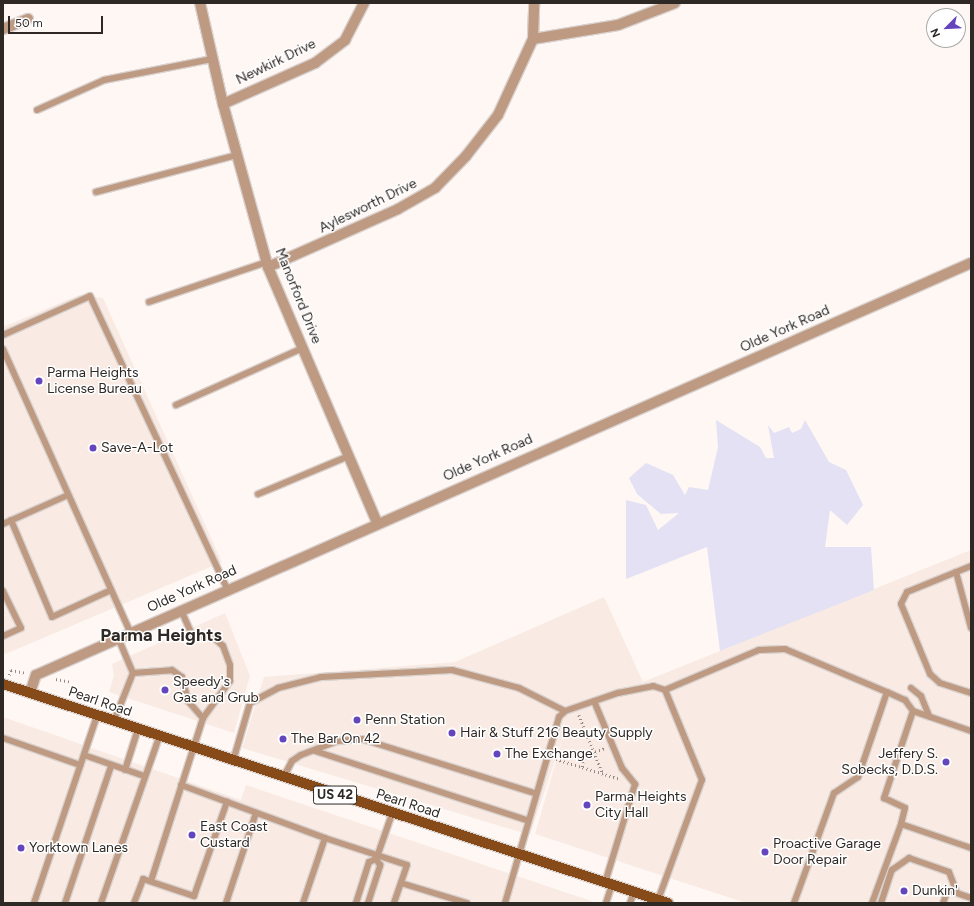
<!DOCTYPE html>
<style>
body{margin:0}
#map{position:relative;width:974px;height:906px;overflow:hidden;background:#fef7f4;font-family:Figtree,sans-serif}
div>[style]{position:absolute}
[style*='--x']{left:calc(var(--x)*1px);top:calc(var(--y)*1px);width:calc(var(--w)*1px);rotate:calc(var(--a)*1deg)}
.built>*{inset:0;background:#f9ebe3}
.green>*{inset:0;background:#e3e1f3}
.path>*{height:2.5px;margin-top:-1.25px;transform-origin:0;background:repeating-linear-gradient(90deg,#928c88 0 1px,transparent 0 4px)}
.roads{filter:drop-shadow(1px 0 #d9d2cf) drop-shadow(-1px 0 #d9d2cf) drop-shadow(0 1px #d9d2cf) drop-shadow(0 -1px #d9d2cf)}
.lane>*{height:6px;margin:-3px;padding:0 3px;transform-origin:3px;border-radius:3px;background:#be9a82}
.street>*{height:10px;margin:-5px;padding:0 5px;transform-origin:5px;border-radius:5px;background:#be9a82}
.primary>*{height:10px;margin:-5px;padding:0 5px;transform-origin:5px;border-radius:5px;background:#874a19}
.dots>*{width:11px;height:11px;translate:-50% -50%;box-sizing:border-box;border:2px solid #fff;border-radius:50%}
span{translate:-50% -50%;white-space:nowrap;text-align:center;line-height:1.15;-webkit-text-stroke:3px #fff;paint-order:stroke}
.shield-label span{padding:1px 3px;background:#fff;border:1px solid;border-radius:3px;-webkit-text-stroke-width:0}
.shield-label{font-size:13px;color:#2e2925;font-weight:700}
.street-label{font-size:14px;color:#2e2925}
.poi-label{font-size:14px;color:#2e2925}
.left{translate:0 -50%;text-align:left}
.right{translate:-100% -50%;text-align:right}
.district-label{font-size:18px;color:#2e2925;font-weight:700}
.frame{position:absolute;inset:0;border:4px solid #2e2925;pointer-events:none}
.north{position:absolute;left:926px;top:8px;width:40px;height:40px;box-sizing:border-box;background:#fff;border:1px solid #aba9a8;border-radius:50%;rotate:246deg;font-size:11px;font-weight:700;line-height:16px;text-align:center;color:#2e2925}
.north::after{content:'';display:block;margin:auto;width:14px;height:18px;background:#6445be;clip-path:polygon(50% 0,100% 100%,50% 72%,0 100%)}
.scale{position:absolute;left:8px;top:16px;width:95px;height:18px;box-sizing:border-box;border:2px solid #2e2925;border-top:0;padding-left:5px;font-size:12px;line-height:14px;white-space:nowrap;color:#2e2925;-webkit-text-stroke:3px #fff;paint-order:stroke}
</style>
<div id="map">
<div class="built">
<i style="clip-path:polygon(79px 295px,103px 298px,222px 562px,3px 655px,3px 327px)"></i>
<i style="clip-path:polygon(971px 550px,971px 886px,964px 903px,746px 903px,535px 834px,563px 737px,530px 835px,242px 748px,264px 677px,455px 662px,604px 597px,643px 682px)"></i>
<i style="clip-path:polygon(225px 613px,250px 676px,234px 733px,109px 692px,114px 676px,112px 664px)"></i>
<i style="clip-path:polygon(3px 717px,241px 800px,246px 785px,597px 903px,3px 903px)"></i>
</div>
<div class="green">
<i style="clip-path:polygon(716px 420px,760px 447px,766px 458px,774px 458px,768px 425px,774px 433px,789px 427px,792px 433px,801px 429px,805px 420px,829px 462px,846px 470px,863px 505px,847px 525px,830px 510px,825px 547px,871px 547px,874px 590px,720px 651px,707px 547px,626px 579px,626px 500px,646px 505px,658px 530px,679px 513px,661px 514px,637px 494px,629px 478px,646px 463px,673px 475px,685px 495px,689px 487px,708px 490px,718px 447px)"></i>
</div>
<div class="path">
<i style="--x:9;--y:675;--w:5;--a:-68"></i>
<i style="--x:11;--y:670;--w:15;--a:11"></i>
<i style="--x:56;--y:679;--w:15;--a:11"></i>
<i style="--x:579;--y:715;--w:64;--a:67.9"></i>
<i style="--x:556;--y:759;--w:67;--a:17.4"></i>
<i style="--x:582;--y:767;--w:11;--a:-80"></i>
<i style="--x:584;--y:756;--w:22;--a:-21"></i>
</div>
<div class="roads">
<div class="lane">
<i style="--x:37;--y:110;--w:73;--a:-24.1"></i>
<i style="--x:104;--y:80;--w:110;--a:-11"></i>
<i style="--x:96;--y:192;--w:146;--a:-14.7"></i>
<i style="--x:149;--y:302;--w:125;--a:-18.7"></i>
<i style="--x:3;--y:335;--w:95;--a:-24.1"></i>
<i style="--x:90;--y:296;--w:323;--a:64.9"></i>
<i style="--x:3;--y:349;--w:310;--a:65.8"></i>
<i style="--x:176;--y:405;--w:139;--a:-24.2"></i>
<i style="--x:258;--y:494;--w:99;--a:-22.7"></i>
<i style="--x:11;--y:520;--w:105;--a:67.1"></i>
<i style="--x:52;--y:617;--w:65;--a:-24.6"></i>
<i style="--x:3;--y:524;--w:71;--a:-24"></i>
<i style="--x:971;--y:566;--w:69;--a:157.9"></i>
<i style="--x:907;--y:592;--w:13;--a:117"></i>
<i style="--x:901;--y:604;--w:76;--a:67.5"></i>
<i style="--x:930;--y:674;--w:13;--a:42"></i>
<i style="--x:940;--y:683;--w:33;--a:18"></i>
<i style="--x:956;--y:572;--w:58;--a:75"></i>
<i style="--x:3;--y:591;--w:41;--a:64.1"></i>
<i style="--x:21;--y:628;--w:20;--a:156"></i>
<i style="--x:133;--y:673;--w:39;--a:-4"></i>
<i style="--x:172;--y:670;--w:12;--a:35"></i>
<i style="--x:182;--y:677;--w:25;--a:76"></i>
<i style="--x:188;--y:701;--w:23;--a:49"></i>
<i style="--x:911;--y:688;--w:13;--a:39"></i>
<i style="--x:921;--y:696;--w:22;--a:68"></i>
<i style="--x:887;--y:692;--w:20;--a:24"></i>
<i style="--x:905;--y:700;--w:14;--a:54"></i>
<i style="--x:594;--y:701;--w:73;--a:67.3"></i>
<i style="--x:622;--y:768;--w:21;--a:51"></i>
<i style="--x:635;--y:784;--w:103;--a:106.9"></i>
<i style="--x:114;--y:721;--w:52;--a:-68.4"></i>
<i style="--x:133;--y:673;--w:38;--a:-113"></i>
<i style="--x:971;--y:731;--w:61;--a:-161"></i>
<i style="--x:913;--y:711;--w:92;--a:108.4"></i>
<i style="--x:884;--y:798;--w:23;--a:25"></i>
<i style="--x:905;--y:808;--w:16;--a:104"></i>
<i style="--x:901;--y:824;--w:74;--a:18.9"></i>
<i style="--x:3;--y:738;--w:82;--a:19.3"></i>
<i style="--x:315;--y:751;--w:222;--a:18.1"></i>
<i style="--x:84;--y:755;--w:64;--a:19.3"></i>
<i style="--x:233;--y:761;--w:60;--a:-73.7"></i>
<i style="--x:250;--y:703;--w:32;--a:-28"></i>
<i style="--x:278;--y:688;--w:44;--a:-14.3"></i>
<i style="--x:321;--y:677;--w:131;--a:-3.1"></i>
<i style="--x:452;--y:670;--w:69;--a:15"></i>
<i style="--x:519;--y:688;--w:51;--a:26.6"></i>
<i style="--x:125;--y:770;--w:43;--a:-72.4"></i>
<i style="--x:283;--y:778;--w:19;--a:-62"></i>
<i style="--x:292;--y:761;--w:11;--a:-34"></i>
<i style="--x:301;--y:755;--w:40;--a:-21"></i>
<i style="--x:338;--y:741;--w:24;--a:-5"></i>
<i style="--x:362;--y:739;--w:180;--a:17.4"></i>
<i style="--x:181;--y:785;--w:153;--a:20.2"></i>
<i style="--x:325;--y:838;--w:69;--a:108.7"></i>
<i style="--x:325;--y:838;--w:86;--a:18.2"></i>
<i style="--x:407;--y:865;--w:40;--a:108.9"></i>
<i style="--x:377;--y:857;--w:46;--a:-70.8"></i>
<i style="--x:151;--y:881;--w:171;--a:-72.3"></i>
<i style="--x:203;--y:718;--w:46;--a:-53.9"></i>
<i style="--x:230;--y:681;--w:16;--a:-90"></i>
<i style="--x:230;--y:665;--w:20;--a:-110"></i>
<i style="--x:223;--y:646;--w:13;--a:-138"></i>
<i style="--x:213;--y:637;--w:20;--a:180"></i>
<i style="--x:193;--y:637;--w:30;--a:-114"></i>
<i style="--x:401;--y:883;--w:69;--a:16.9"></i>
<i style="--x:658;--y:900;--w:128;--a:-69.9"></i>
<i style="--x:702;--y:780;--w:97;--a:-112.3"></i>
<i style="--x:665;--y:690;--w:102;--a:-23.1"></i>
<i style="--x:759;--y:650;--w:26;--a:-2"></i>
<i style="--x:785;--y:649;--w:111;--a:22.9"></i>
<i style="--x:887;--y:692;--w:90;--a:108.8"></i>
<i style="--x:858;--y:777;--w:29;--a:146"></i>
<i style="--x:834;--y:793;--w:117;--a:110"></i>
<i style="--x:34;--y:903;--w:197;--a:-71.4"></i>
<i style="--x:65;--y:903;--w:145;--a:-71.4"></i>
<i style="--x:101;--y:903;--w:176;--a:-70.7"></i>
<i style="--x:134;--y:903;--w:26;--a:-69"></i>
<i style="--x:143;--y:879;--w:54;--a:18.4"></i>
<i style="--x:194;--y:896;--w:100;--a:-70.7"></i>
<i style="--x:226;--y:903;--w:95;--a:-71.6"></i>
<i style="--x:356;--y:903;--w:43;--a:-72.4"></i>
<i style="--x:369;--y:862;--w:8;--a:-23"></i>
<i style="--x:368;--y:903;--w:40;--a:-72"></i>
<i style="--x:380;--y:865;--w:7;--a:-124"></i>
<i style="--x:505;--y:903;--w:194;--a:-73.8"></i>
<i style="--x:559;--y:717;--w:8;--a:-45"></i>
<i style="--x:565;--y:711;--w:56;--a:-18.8"></i>
<i style="--x:618;--y:693;--w:36;--a:-11"></i>
<i style="--x:653;--y:686;--w:13;--a:18"></i>
<i style="--x:606;--y:903;--w:19;--a:-72"></i>
<i style="--x:630;--y:903;--w:12;--a:-70"></i>
<i style="--x:872;--y:903;--w:84;--a:-69.8"></i>
<i style="--x:881;--y:903;--w:35;--a:-72"></i>
<i style="--x:892;--y:870;--w:21;--a:-35"></i>
<i style="--x:909;--y:858;--w:42;--a:19.3"></i>
<i style="--x:949;--y:872;--w:22;--a:69"></i>
<i style="--x:943;--y:903;--w:14;--a:-69"></i>
<i style="--x:948;--y:890;--w:24;--a:19"></i>
</div>
<div class="street">
<i style="--x:200;--y:3;--w:104;--a:77.2"></i>
<i style="--x:223;--y:104;--w:169;--a:74.6"></i>
<i style="--x:268;--y:267;--w:277;--a:66.9"></i>
<i style="--x:3;--y:29;--w:27;--a:-22"></i>
<i style="--x:533;--y:39;--w:86;--a:-9.4"></i>
<i style="--x:618;--y:25;--w:61;--a:-21.1"></i>
<i style="--x:223;--y:104;--w:101;--a:-24"></i>
<i style="--x:315;--y:63;--w:38;--a:-37"></i>
<i style="--x:345;--y:40;--w:42;--a:-62.8"></i>
<i style="--x:268;--y:267;--w:142;--a:-24"></i>
<i style="--x:398;--y:209;--w:43;--a:-29.6"></i>
<i style="--x:435;--y:188;--w:45;--a:-45.9"></i>
<i style="--x:466;--y:156;--w:52;--a:-52"></i>
<i style="--x:498;--y:115;--w:84;--a:-65.3"></i>
<i style="--x:533;--y:39;--w:36;--a:-88"></i>
<i style="--x:30;--y:693;--w:19;--a:-72"></i>
<i style="--x:36;--y:675;--w:1022;--a:-23.78"></i>
</div>
<div class="primary">
<i style="--x:3;--y:684;--w:700;--a:18.23"></i>
</div>
</div>
<div class="dots">
<i style="left:39px;top:381px;background:#6445be"></i>
<i style="left:93px;top:448px;background:#6445be"></i>
<i style="left:165px;top:690px;background:#6445be"></i>
<i style="left:357px;top:720px;background:#6445be"></i>
<i style="left:452px;top:733px;background:#6445be"></i>
<i style="left:283px;top:739px;background:#6445be"></i>
<i style="left:497px;top:754px;background:#6445be"></i>
<i style="left:946px;top:762px;background:#6445be"></i>
<i style="left:587px;top:805px;background:#6445be"></i>
<i style="left:192px;top:835px;background:#6445be"></i>
<i style="left:21px;top:848px;background:#6445be"></i>
<i style="left:765px;top:852px;background:#6445be"></i>
<i style="left:904px;top:891px;background:#6445be"></i>
</div>
<div class="shield-label">
<span style="left:335px;top:795px">US 42</span>
</div>
<div class="street-label">
<span style="left:276px;top:62px;rotate:-26deg">Newkirk Drive</span>
<span style="left:368px;top:206px;rotate:-26deg">Aylesworth Drive</span>
<span style="left:298px;top:296px;rotate:68deg">Manorford Drive</span>
<span style="left:785px;top:329px;rotate:-24deg">Olde York Road</span>
<span style="left:488px;top:458px;rotate:-24deg">Olde York Road</span>
<span style="left:192px;top:589px;rotate:-24deg">Olde York Road</span>
<span style="left:100px;top:702px;rotate:19deg">Pearl Road</span>
<span style="left:408px;top:804px;rotate:18deg">Pearl Road</span>
</div>
<div class="poi-label">
<span class="left" style="left:47px;top:381px">Parma Heights<br>License Bureau</span>
<span class="left" style="left:101px;top:448px">Save-A-Lot</span>
<span class="left" style="left:173px;top:690px">Speedy's<br>Gas and Grub</span>
<span class="left" style="left:365px;top:720px">Penn Station</span>
<span class="left" style="left:460px;top:733px">Hair &amp; Stuff 216 Beauty Supply</span>
<span class="left" style="left:291px;top:739px">The Bar On 42</span>
<span class="left" style="left:505px;top:754px">The Exchange</span>
<span class="right" style="left:938px;top:762px">Jeffery S.<br>Sobecks, D.D.S.</span>
<span class="left" style="left:595px;top:805px">Parma Heights<br>City Hall</span>
<span class="left" style="left:200px;top:835px">East Coast<br>Custard</span>
<span class="left" style="left:773px;top:852px">Proactive Garage<br>Door Repair</span>
<span class="left" style="left:29px;top:848px">Yorktown Lanes</span>
<span class="left" style="left:912px;top:891px">Dunkin'</span>
</div>
<div class="district-label">
<span style="left:161px;top:635px">Parma Heights</span>
</div>
<div class="frame"></div>
<div class="north">N</div>
<div class="scale">50 m</div>
</div>
